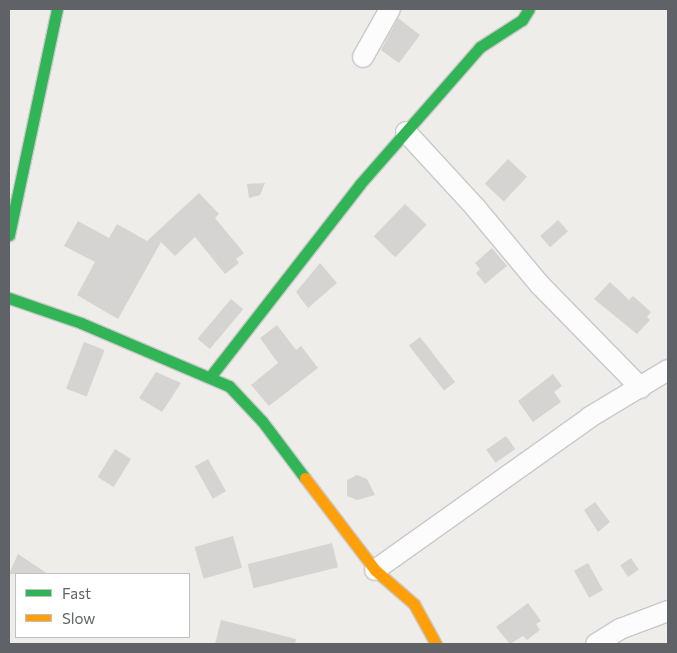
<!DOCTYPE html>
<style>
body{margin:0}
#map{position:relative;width:677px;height:653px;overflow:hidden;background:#eeedea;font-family:Commissioner,sans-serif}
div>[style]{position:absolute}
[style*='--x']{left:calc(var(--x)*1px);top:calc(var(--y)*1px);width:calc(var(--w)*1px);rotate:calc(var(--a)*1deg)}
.building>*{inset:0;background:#d5d4d3;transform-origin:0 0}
.roads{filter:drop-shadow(1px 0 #c9c9c9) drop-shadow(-1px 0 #c9c9c9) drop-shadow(0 1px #c9c9c9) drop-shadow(0 -1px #c9c9c9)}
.street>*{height:20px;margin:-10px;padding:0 10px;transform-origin:10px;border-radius:10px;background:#fcfcfc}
.fast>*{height:11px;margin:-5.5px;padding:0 5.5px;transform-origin:5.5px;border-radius:5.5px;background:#30b455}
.slow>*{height:11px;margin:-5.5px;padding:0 5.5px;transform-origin:5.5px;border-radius:5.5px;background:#ff9f0a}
span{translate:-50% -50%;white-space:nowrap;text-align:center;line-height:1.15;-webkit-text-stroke:4px #fff;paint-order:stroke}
.frame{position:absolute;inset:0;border:10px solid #5f6367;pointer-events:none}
.legend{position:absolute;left:15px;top:573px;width:175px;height:65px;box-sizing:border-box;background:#fff;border:1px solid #bfc1c2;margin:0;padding:6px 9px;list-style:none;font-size:15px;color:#5f6367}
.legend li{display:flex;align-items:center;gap:10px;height:25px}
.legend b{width:25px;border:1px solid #bfc1c2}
</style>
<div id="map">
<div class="building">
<i style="clip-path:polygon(398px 18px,420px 35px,399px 63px,381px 50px)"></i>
<i style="left:508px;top:159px;width:26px;height:34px;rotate:43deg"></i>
<i style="clip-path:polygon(265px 183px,260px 195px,249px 198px,247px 184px)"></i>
<i style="clip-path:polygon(199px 193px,219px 214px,215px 218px,244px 253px,236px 259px,239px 263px,225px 274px,195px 237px,175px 256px,161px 242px,118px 319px,77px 295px,95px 262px,64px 246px,78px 221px,109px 238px,117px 224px,147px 241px)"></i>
<i style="left:405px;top:204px;width:30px;height:45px;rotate:44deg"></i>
<i style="left:558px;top:220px;width:15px;height:24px;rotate:48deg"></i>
<i style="clip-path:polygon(492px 248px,507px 266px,485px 284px,476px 273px,480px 269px,475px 263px)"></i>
<i style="clip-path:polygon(320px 263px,337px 283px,308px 308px,296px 292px)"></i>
<i style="clip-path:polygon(610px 282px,629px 300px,633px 296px,651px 312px,647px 317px,650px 320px,637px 334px,594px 299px)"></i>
<i style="left:231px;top:299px;width:16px;height:52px;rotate:40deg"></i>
<i style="clip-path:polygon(277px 325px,296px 350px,301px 346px,318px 368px,269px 406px,251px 385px,278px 363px,260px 338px)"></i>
<i style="left:420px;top:337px;width:57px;height:14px;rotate:52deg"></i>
<i style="left:84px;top:342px;width:22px;height:50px;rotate:21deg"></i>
<i style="clip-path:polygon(156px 372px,181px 383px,162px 412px,139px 398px)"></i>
<i style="clip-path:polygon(553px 374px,562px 386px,554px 392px,561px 402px,533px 422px,518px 401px)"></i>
<i style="left:506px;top:436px;width:16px;height:24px;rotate:55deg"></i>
<i style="left:115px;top:449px;width:19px;height:33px;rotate:32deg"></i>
<i style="left:208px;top:459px;width:37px;height:15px;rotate:61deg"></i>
<i style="clip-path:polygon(357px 475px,367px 479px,375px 495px,357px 500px,347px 496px,347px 480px)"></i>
<i style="clip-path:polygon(595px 502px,610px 522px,598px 532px,584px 510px)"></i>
<i style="left:233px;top:536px;width:33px;height:40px;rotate:74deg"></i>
<i style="left:332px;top:543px;width:25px;height:87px;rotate:76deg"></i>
<i style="clip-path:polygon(18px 554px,48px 574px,9px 574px)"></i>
<i style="left:631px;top:558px;width:14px;height:13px;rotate:56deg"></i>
<i style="left:588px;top:563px;width:31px;height:16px;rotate:61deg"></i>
<i style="clip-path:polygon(528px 603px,541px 621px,536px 624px,540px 630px,527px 640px,523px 636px,510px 644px,496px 627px)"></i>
<i style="clip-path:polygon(221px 620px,296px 639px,295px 644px,215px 644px)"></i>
</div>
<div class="roads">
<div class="street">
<i style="--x:363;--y:57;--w:55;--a:-60.6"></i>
<i style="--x:406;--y:132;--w:102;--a:47.4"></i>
<i style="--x:475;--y:207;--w:102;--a:50.2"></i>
<i style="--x:540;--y:285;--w:144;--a:45.6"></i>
<i style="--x:375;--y:570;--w:264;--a:-35.4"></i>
<i style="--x:590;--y:417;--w:91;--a:-31.1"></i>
<i style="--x:596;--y:644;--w:28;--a:-32"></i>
<i style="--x:620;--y:629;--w:51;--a:-20.6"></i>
</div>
<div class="fast">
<i style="--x:9;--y:235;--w:231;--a:-78"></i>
<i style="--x:9;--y:298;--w:76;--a:19.1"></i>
<i style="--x:81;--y:323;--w:161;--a:23.1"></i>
<i style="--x:229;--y:386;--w:48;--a:46.7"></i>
<i style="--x:262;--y:421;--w:71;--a:53"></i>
<i style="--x:210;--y:377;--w:244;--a:-52.1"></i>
<i style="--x:360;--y:184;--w:182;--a:-48.8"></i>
<i style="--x:480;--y:47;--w:50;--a:-32.7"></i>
<i style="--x:522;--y:20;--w:13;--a:-58"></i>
</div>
<div class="slow">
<i style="--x:305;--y:478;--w:116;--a:52.7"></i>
<i style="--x:375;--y:570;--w:52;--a:41.1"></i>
<i style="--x:414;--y:604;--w:46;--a:61.2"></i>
</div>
</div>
<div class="frame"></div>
<ul class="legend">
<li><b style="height:6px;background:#30b455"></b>Fast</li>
<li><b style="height:6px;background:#ff9f0a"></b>Slow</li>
</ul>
</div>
